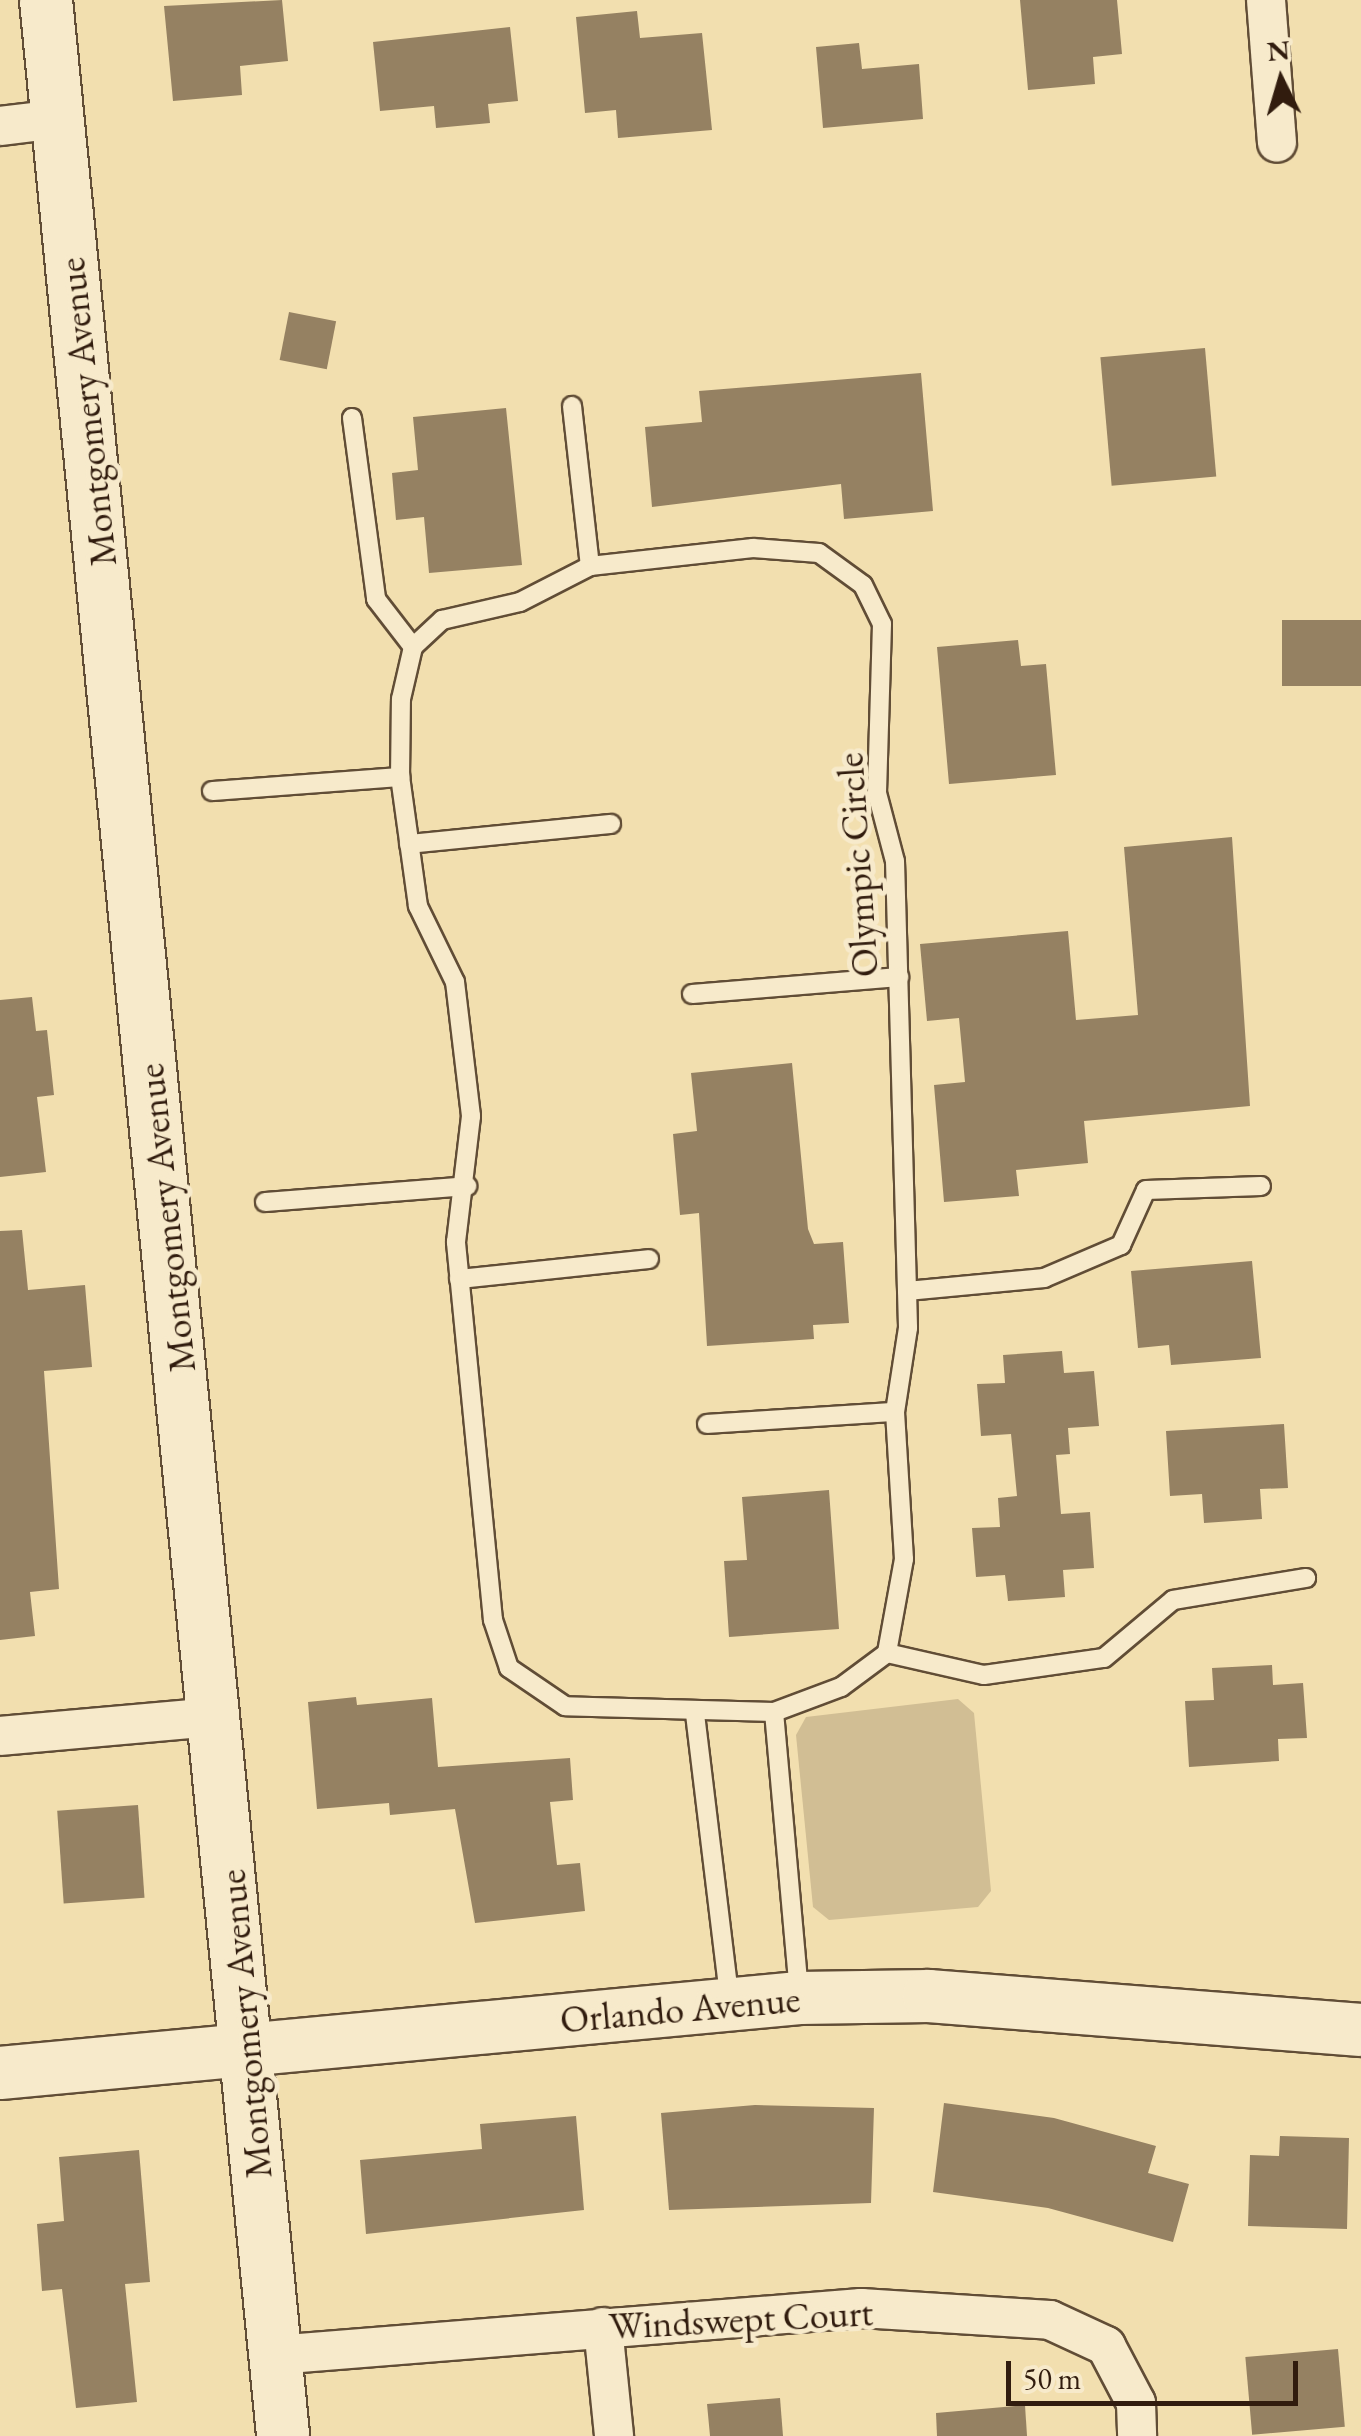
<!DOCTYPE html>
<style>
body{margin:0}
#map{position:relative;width:1361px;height:2436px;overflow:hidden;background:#f2dfaf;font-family:"EB Garamond",serif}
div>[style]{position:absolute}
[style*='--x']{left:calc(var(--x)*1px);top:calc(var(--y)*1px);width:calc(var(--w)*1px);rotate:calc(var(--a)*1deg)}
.green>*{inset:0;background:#d1be94}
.building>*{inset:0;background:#958162;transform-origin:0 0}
.roads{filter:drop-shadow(2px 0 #614d36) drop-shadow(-2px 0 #614d36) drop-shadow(0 2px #614d36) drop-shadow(0 -2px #614d36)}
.lane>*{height:18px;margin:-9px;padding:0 9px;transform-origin:9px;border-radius:9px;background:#f7eacb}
.street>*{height:38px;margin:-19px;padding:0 19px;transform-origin:19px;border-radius:19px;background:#f7eacb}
.secondary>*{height:52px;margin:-26px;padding:0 26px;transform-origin:26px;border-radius:26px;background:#f7eacb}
span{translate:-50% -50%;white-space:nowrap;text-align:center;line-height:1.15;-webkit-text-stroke:10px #f7eacb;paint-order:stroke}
.street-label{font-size:38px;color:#311c0e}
.north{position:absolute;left:1231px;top:30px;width:100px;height:100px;-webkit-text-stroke:8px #f7eacb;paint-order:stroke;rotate:355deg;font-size:28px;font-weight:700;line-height:40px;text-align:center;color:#311c0e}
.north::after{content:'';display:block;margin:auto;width:35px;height:45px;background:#311c0e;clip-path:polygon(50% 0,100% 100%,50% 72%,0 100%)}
.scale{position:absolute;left:1006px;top:2361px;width:292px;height:45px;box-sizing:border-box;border:5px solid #311c0e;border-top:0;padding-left:12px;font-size:30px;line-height:35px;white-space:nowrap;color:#311c0e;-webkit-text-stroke:8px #f7eacb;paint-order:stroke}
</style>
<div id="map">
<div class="green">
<i style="clip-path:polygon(958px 1699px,974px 1713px,991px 1891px,978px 1907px,829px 1920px,813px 1907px,796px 1735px,806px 1717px)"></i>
</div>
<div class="building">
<i style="clip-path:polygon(282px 0,288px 61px,240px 66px,242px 95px,173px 101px,164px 6px)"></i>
<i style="clip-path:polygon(1020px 0,1117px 0,1122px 54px,1093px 57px,1095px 84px,1028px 90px)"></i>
<i style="clip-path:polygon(637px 11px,640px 38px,702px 33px,712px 130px,618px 138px,616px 110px,585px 113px,576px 17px)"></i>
<i style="clip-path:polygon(510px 27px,518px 101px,488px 104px,490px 123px,436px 128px,434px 106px,380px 111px,373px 42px)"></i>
<i style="clip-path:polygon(859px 43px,862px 69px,919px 64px,923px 119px,823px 128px,816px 47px)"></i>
<i style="left:289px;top:312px;width:48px;height:49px;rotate:11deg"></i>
<i style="left:1205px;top:348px;width:129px;height:105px;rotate:85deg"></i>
<i style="clip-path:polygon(921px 373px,933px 511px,844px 519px,841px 484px,652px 507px,645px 427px,702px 422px,699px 391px)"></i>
<i style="clip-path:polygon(506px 408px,522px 565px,429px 573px,424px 517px,396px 520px,392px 473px,418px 470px,413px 417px)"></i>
<i style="left:1361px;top:620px;width:66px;height:79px;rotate:90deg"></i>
<i style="clip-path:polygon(1018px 640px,1021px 666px,1046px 664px,1056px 775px,949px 784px,937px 647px)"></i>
<i style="clip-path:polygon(1232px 837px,1250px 1106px,1084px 1121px,1088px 1163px,1016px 1170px,1019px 1196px,944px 1202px,934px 1085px,965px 1082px,959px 1018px,927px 1021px,920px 944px,1068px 931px,1076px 1020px,1138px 1015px,1124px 847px)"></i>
<i style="clip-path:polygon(32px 997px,36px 1031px,47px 1030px,54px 1095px,37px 1097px,46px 1172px,0 1177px,0 1000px)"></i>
<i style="clip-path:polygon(792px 1063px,808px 1229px,814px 1244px,843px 1242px,849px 1323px,813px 1325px,814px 1339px,707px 1346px,699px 1213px,680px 1215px,673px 1134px,697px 1131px,691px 1073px)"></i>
<i style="clip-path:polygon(22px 1230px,28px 1290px,85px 1285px,92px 1367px,44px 1371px,59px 1589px,30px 1592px,35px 1636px,0 1640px,0 1231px)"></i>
<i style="clip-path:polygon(1252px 1261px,1261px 1358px,1171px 1365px,1169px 1345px,1138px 1348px,1131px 1271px)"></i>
<i style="clip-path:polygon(1062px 1351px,1064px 1373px,1094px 1371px,1099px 1426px,1068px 1428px,1070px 1454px,1056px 1455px,1061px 1514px,1090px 1512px,1094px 1568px,1063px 1570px,1065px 1597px,1008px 1601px,1005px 1575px,976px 1577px,972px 1528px,1000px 1527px,998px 1498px,1017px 1496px,1011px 1434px,981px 1436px,977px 1384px,1005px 1383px,1003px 1355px)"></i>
<i style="clip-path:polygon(1284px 1424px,1288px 1488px,1260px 1489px,1262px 1519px,1204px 1523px,1202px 1494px,1170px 1496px,1166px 1431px)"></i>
<i style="clip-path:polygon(829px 1490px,839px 1629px,729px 1637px,724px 1561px,747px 1560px,742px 1497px)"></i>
<i style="clip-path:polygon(1272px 1665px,1273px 1685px,1303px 1683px,1307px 1738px,1278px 1739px,1279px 1761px,1189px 1767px,1185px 1701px,1214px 1700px,1212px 1668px)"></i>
<i style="clip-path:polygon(356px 1697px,357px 1705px,432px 1698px,438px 1767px,570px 1758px,573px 1800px,550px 1802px,557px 1865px,580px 1863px,585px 1911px,475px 1923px,455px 1809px,390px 1815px,389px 1803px,317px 1809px,308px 1702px)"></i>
<i style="left:138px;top:1805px;width:93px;height:81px;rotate:86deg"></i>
<i style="clip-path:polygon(944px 2103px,1054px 2118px,1156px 2146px,1148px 2173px,1189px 2184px,1173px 2242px,1048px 2208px,933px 2192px)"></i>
<i style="clip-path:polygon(755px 2105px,874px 2108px,871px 2203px,669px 2210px,661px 2113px)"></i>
<i style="clip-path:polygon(576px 2116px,584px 2210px,366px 2234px,360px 2160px,482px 2149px,480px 2124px)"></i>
<i style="clip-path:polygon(1280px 2136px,1349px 2138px,1347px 2229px,1248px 2226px,1250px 2155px,1279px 2156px)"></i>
<i style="clip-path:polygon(139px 2150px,150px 2282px,125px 2284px,137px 2402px,76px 2408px,62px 2289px,42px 2291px,37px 2224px,64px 2221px,59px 2157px)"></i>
<i style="left:1338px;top:2349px;width:78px;height:93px;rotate:85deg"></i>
<i style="clip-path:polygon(780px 2398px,783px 2436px,710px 2436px,707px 2404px)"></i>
<i style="clip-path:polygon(1025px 2405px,1027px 2436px,937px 2436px,936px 2413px)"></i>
</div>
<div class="roads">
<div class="lane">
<i style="--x:572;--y:406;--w:161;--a:83.6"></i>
<i style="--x:352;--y:418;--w:183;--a:82.4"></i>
<i style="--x:376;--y:599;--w:61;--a:52.4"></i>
<i style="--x:753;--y:548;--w:66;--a:4.3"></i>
<i style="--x:819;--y:553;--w:54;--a:36"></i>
<i style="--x:863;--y:585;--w:43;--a:64"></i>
<i style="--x:882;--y:624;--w:169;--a:91.7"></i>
<i style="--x:877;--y:793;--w:70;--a:75.2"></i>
<i style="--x:895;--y:861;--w:467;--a:88.4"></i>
<i style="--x:908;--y:1328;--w:85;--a:98.8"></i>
<i style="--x:895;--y:1412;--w:147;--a:86.5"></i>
<i style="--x:904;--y:1559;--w:96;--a:100.3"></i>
<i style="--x:887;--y:1653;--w:57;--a:143.5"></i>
<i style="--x:841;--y:1687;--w:72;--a:159.5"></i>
<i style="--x:774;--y:1712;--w:209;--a:-178.4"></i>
<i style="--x:565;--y:1706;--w:68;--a:-145.8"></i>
<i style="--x:509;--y:1668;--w:51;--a:-108.4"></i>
<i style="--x:493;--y:1620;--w:380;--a:-95.6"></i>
<i style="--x:456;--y:1242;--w:127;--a:-83.2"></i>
<i style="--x:471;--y:1116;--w:135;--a:-96.8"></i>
<i style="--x:455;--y:982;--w:85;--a:-116"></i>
<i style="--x:418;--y:906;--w:130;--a:-97.9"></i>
<i style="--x:400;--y:777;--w:78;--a:-89.3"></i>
<i style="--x:401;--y:699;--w:53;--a:-77"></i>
<i style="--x:413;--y:647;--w:40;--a:-43"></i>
<i style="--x:442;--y:620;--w:80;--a:-13"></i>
<i style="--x:520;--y:602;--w:79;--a:-27.2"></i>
<i style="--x:590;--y:566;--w:164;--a:-6.3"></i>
<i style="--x:212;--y:791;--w:189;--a:-4.3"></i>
<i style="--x:409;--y:844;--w:203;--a:-5.7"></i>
<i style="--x:692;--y:994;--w:208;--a:-4.7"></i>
<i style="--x:265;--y:1202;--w:203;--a:-4.5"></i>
<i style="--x:459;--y:1279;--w:191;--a:-6"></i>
<i style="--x:907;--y:1291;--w:138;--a:-5.4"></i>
<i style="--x:1044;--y:1278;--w:84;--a:-23.2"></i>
<i style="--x:1121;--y:1245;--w:60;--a:-65.6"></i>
<i style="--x:1146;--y:1190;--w:115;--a:-2"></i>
<i style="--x:707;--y:1424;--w:188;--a:-3.7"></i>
<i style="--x:887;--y:1653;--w:99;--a:12.8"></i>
<i style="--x:984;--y:1675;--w:121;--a:-8.1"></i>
<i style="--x:1104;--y:1658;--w:90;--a:-40"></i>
<i style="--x:1173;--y:1600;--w:135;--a:-9.4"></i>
<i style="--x:774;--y:1712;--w:281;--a:84.9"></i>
<i style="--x:695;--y:1714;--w:290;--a:83.1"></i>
</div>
<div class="street">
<i style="--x:1266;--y:0;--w:143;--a:85.6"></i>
<i style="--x:0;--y:126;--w:58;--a:-6.9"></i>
<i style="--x:0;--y:1736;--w:216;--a:-5.1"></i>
<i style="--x:603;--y:2327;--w:110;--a:84.2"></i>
<i style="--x:275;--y:2355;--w:588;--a:-4.59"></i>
<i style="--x:861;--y:2308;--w:189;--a:3.6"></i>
<i style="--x:1050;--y:2320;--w:62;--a:24.9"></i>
<i style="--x:1106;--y:2346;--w:64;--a:62.2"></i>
<i style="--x:1136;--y:2403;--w:33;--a:88"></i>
</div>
<div class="secondary">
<i style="--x:46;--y:0;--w:2448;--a:84.44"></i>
<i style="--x:0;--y:2073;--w:803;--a:-5.36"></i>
<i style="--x:799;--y:1998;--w:130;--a:-0.9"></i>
<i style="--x:929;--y:1996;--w:433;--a:4.5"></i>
</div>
</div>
<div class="street-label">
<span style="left:87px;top:412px;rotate:-96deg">Montgomery Avenue</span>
<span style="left:857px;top:865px;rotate:-94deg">Olympic Circle</span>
<span style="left:166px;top:1218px;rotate:-96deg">Montgomery Avenue</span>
<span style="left:680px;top:2009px;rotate:-5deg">Orlando Avenue</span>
<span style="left:245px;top:2024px;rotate:-95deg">Montgomery Avenue</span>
<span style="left:741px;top:2319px;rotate:-3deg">Windswept Court</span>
</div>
<div class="north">N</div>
<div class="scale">50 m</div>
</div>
